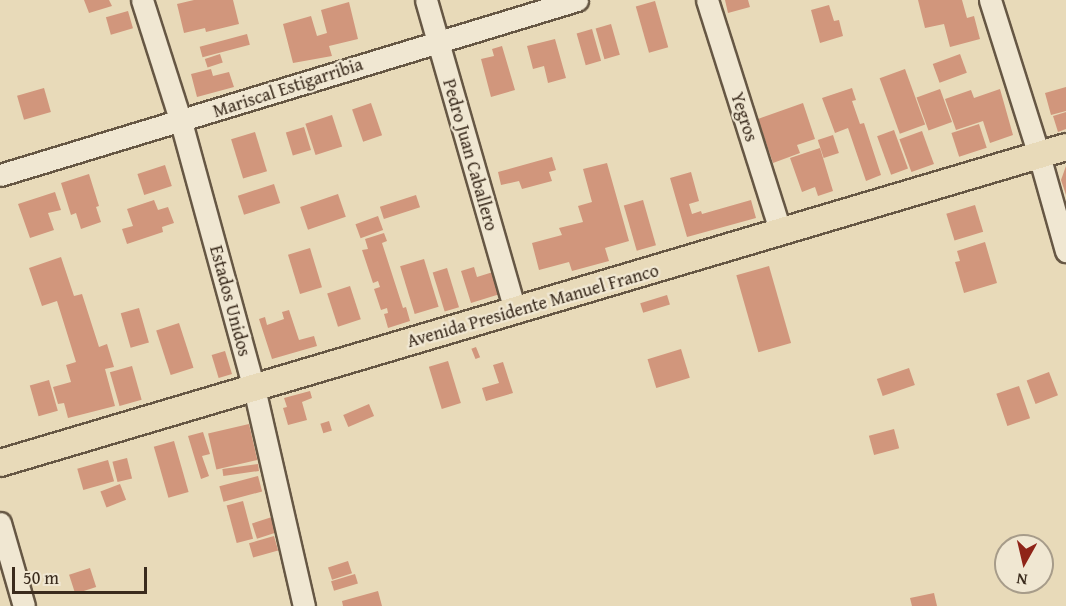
<!DOCTYPE html>
<style>
body{margin:0}
#map{position:relative;width:1066px;height:606px;overflow:hidden;background:#e8dab9;font-family:"Gentium Book Plus",serif}
div>[style]{position:absolute}
[style*='--x']{left:calc(var(--x)*1px);top:calc(var(--y)*1px);width:calc(var(--w)*1px);rotate:calc(var(--a)*1deg)}
.building>*{inset:0;background:#d1967c;transform-origin:0 0}
.roads{filter:drop-shadow(2px 0 #665744) drop-shadow(-2px 0 #665744) drop-shadow(0 2px #665744) drop-shadow(0 -2px #665744)}
.minor>*{height:21px;margin:-10.5px;padding:0 10.5px;transform-origin:10.5px;border-radius:10.5px;background:#f0e7d2}
.major>*{height:26px;margin:-13px;padding:0 13px;transform-origin:13px;border-radius:13px;background:#e8dab9}
span{translate:-50% -50%;white-space:nowrap;text-align:center;line-height:1.15;-webkit-text-stroke:4.5px #f0e7d2;paint-order:stroke}
.street-label{font-size:18px;color:#3a2b1d}
.north{position:absolute;left:994px;top:534px;width:60px;height:60px;box-sizing:border-box;background:#f0e7d2;border:2px solid #a79c8a;border-radius:50%;rotate:188deg;font-size:16px;font-weight:700;line-height:24px;text-align:center;color:#3a2b1d}
.north::after{content:'';display:block;margin:auto;width:21px;height:27px;background:#8f2418;clip-path:polygon(50% 0,100% 100%,50% 72%,0 100%)}
.scale{position:absolute;left:12px;top:567px;width:135px;height:27px;box-sizing:border-box;border:3px solid #3a2b1d;border-top:0;padding-left:8px;font-size:18px;line-height:21px;white-space:nowrap;color:#3a2b1d;-webkit-text-stroke:4px #f0e7d2;paint-order:stroke}
</style>
<div id="map">
<div class="building">
<i style="clip-path:polygon(84px 0,109px 0,112px 6px,89px 13px)"></i>
<i style="clip-path:polygon(194px 0,233px 0,239px 24px,206px 32px,205px 28px,184px 33px,177px 4px)"></i>
<i style="clip-path:polygon(725px 0,748px 0,750px 7px,728px 13px)"></i>
<i style="clip-path:polygon(918px 0,962px 0,967px 18px,974px 16px,980px 39px,950px 47px,944px 24px,925px 28px)"></i>
<i style="left:655px;top:1px;width:48px;height:20px;rotate:74deg"></i>
<i style="clip-path:polygon(349px 2px,358px 39px,329px 46px,332px 56px,293px 63px,283px 24px,311px 16px,317px 36px,327px 33px,321px 10px)"></i>
<i style="clip-path:polygon(829px 5px,834px 21px,839px 20px,843px 36px,820px 43px,811px 10px)"></i>
<i style="left:128px;top:11px;width:18px;height:23px;rotate:74deg"></i>
<i style="left:611px;top:24px;width:32px;height:16px;rotate:74deg"></i>
<i style="left:592px;top:29px;width:33px;height:16px;rotate:74deg"></i>
<i style="left:247px;top:34px;width:11px;height:49px;rotate:75deg"></i>
<i style="clip-path:polygon(555px 39px,566px 78px,548px 83px,544px 66px,533px 69px,527px 46px)"></i>
<i style="clip-path:polygon(502px 46px,515px 90px,491px 97px,481px 59px,494px 56px,492px 49px)"></i>
<i style="left:220px;top:54px;width:9px;height:16px;rotate:72deg"></i>
<i style="left:960px;top:54px;width:20px;height:29px;rotate:70deg"></i>
<i style="clip-path:polygon(211px 69px,213px 76px,229px 72px,234px 87px,197px 97px,191px 74px)"></i>
<i style="left:905px;top:69px;width:59px;height:27px;rotate:70deg"></i>
<i style="clip-path:polygon(1066px 87px,1066px 111px,1051px 115px,1045px 93px)"></i>
<i style="left:44px;top:88px;width:25px;height:28px;rotate:74deg"></i>
<i style="clip-path:polygon(852px 88px,856px 100px,852px 101px,860px 124px,864px 123px,881px 175px,866px 181px,848px 128px,835px 133px,822px 98px)"></i>
<i style="left:940px;top:89px;width:35px;height:25px;rotate:70deg"></i>
<i style="clip-path:polygon(1000px 89px,1013px 135px,990px 143px,983px 121px,956px 130px,945px 99px,971px 90px,974px 98px)"></i>
<i style="left:371px;top:103px;width:34px;height:20px;rotate:71deg"></i>
<i style="clip-path:polygon(803px 103px,815px 139px,797px 145px,800px 153px,773px 163px,758px 119px)"></i>
<i style="clip-path:polygon(1066px 112px,1066px 129px,1058px 132px,1053px 116px)"></i>
<i style="left:332px;top:115px;width:33px;height:28px;rotate:72deg"></i>
<i style="left:979px;top:124px;width:25px;height:29px;rotate:72deg"></i>
<i style="left:304px;top:127px;width:24px;height:19px;rotate:73deg"></i>
<i style="left:894px;top:130px;width:41px;height:18px;rotate:70deg"></i>
<i style="left:922px;top:131px;width:35px;height:24px;rotate:70deg"></i>
<i style="left:255px;top:132px;width:41px;height:25px;rotate:73deg"></i>
<i style="left:833px;top:135px;width:19px;height:16px;rotate:72deg"></i>
<i style="clip-path:polygon(820px 148px,833px 191px,818px 196px,815px 187px,802px 192px,790px 158px)"></i>
<i style="clip-path:polygon(552px 157px,556px 170px,549px 172px,552px 181px,522px 189px,519px 181px,501px 185px,498px 172px)"></i>
<i style="clip-path:polygon(607px 163px,629px 241px,605px 248px,609px 261px,572px 271px,569px 262px,539px 270px,532px 243px,562px 235px,559px 228px,583px 222px,578px 206px,592px 202px,583px 169px)"></i>
<i style="left:165px;top:165px;width:22px;height:29px;rotate:72deg"></i>
<i style="clip-path:polygon(1066px 166px,1066px 195px,1061px 180px)"></i>
<i style="clip-path:polygon(691px 172px,699px 201px,689px 204px,692px 214px,701px 211px,702px 214px,751px 200px,756px 218px,687px 237px,670px 178px)"></i>
<i style="clip-path:polygon(89px 174px,99px 206px,96px 207px,101px 222px,81px 229px,76px 213px,71px 215px,61px 183px)"></i>
<i style="left:274px;top:184px;width:20px;height:38px;rotate:72deg"></i>
<i style="clip-path:polygon(55px 192px,61px 210px,48px 213px,54px 230px,30px 238px,18px 204px)"></i>
<i style="left:338px;top:194px;width:24px;height:40px;rotate:71deg"></i>
<i style="left:416px;top:195px;width:13px;height:38px;rotate:72deg"></i>
<i style="clip-path:polygon(154px 200px,158px 210px,168px 207px,174px 223px,162px 227px,163px 232px,127px 244px,122px 229px,133px 226px,127px 209px)"></i>
<i style="left:643px;top:200px;width:47px;height:20px;rotate:74deg"></i>
<i style="left:975px;top:205px;width:28px;height:30px;rotate:73deg"></i>
<i style="left:378px;top:216px;width:15px;height:24px;rotate:70deg"></i>
<i style="clip-path:polygon(384px 233px,387px 241px,382px 243px,403px 308px,406px 307px,410px 321px,388px 328px,384px 314px,388px 313px,387px 308px,381px 310px,374px 289px,380px 287px,378px 281px,373px 283px,362px 250px,368px 249px,365px 239px)"></i>
<i style="clip-path:polygon(985px 242px,997px 283px,964px 293px,955px 262px,960px 261px,957px 251px)"></i>
<i style="left:310px;top:248px;width:41px;height:23px;rotate:73deg"></i>
<i style="clip-path:polygon(61px 257px,74px 296px,82px 294px,99px 347px,107px 344px,114px 367px,105px 369px,115px 406px,68px 418px,64px 403px,58px 404px,53px 387px,71px 382px,66px 365px,76px 362px,57px 301px,42px 306px,29px 268px)"></i>
<i style="left:424px;top:259px;width:50px;height:25px;rotate:73deg"></i>
<i style="left:769px;top:266px;width:80px;height:34px;rotate:74deg"></i>
<i style="clip-path:polygon(474px 267px,477px 277px,493px 272px,500px 294px,471px 303px,461px 271px)"></i>
<i style="left:447px;top:268px;width:41px;height:15px;rotate:73deg"></i>
<i style="left:350px;top:286px;width:35px;height:24px;rotate:72deg"></i>
<i style="left:667px;top:295px;width:10px;height:28px;rotate:73deg"></i>
<i style="left:139px;top:308px;width:36px;height:19px;rotate:74deg"></i>
<i style="clip-path:polygon(289px 310px,299px 340px,314px 336px,317px 346px,272px 359px,259px 319px,265px 317px,267px 325px,284px 319px,282px 312px)"></i>
<i style="left:179px;top:323px;width:47px;height:24px;rotate:72deg"></i>
<i style="left:476px;top:347px;width:11px;height:5px;rotate:68deg"></i>
<i style="left:681px;top:349px;width:30px;height:35px;rotate:73deg"></i>
<i style="left:225px;top:351px;width:24px;height:14px;rotate:73deg"></i>
<i style="left:448px;top:361px;width:44px;height:20px;rotate:73deg"></i>
<i style="clip-path:polygon(503px 362px,513px 393px,486px 401px,482px 388px,499px 383px,493px 365px)"></i>
<i style="left:132px;top:366px;width:35px;height:23px;rotate:74deg"></i>
<i style="left:909px;top:368px;width:18px;height:34px;rotate:71deg"></i>
<i style="left:1049px;top:372px;width:25px;height:24px;rotate:69deg"></i>
<i style="left:49px;top:380px;width:32px;height:20px;rotate:74deg"></i>
<i style="left:1019px;top:386px;width:34px;height:24px;rotate:71deg"></i>
<i style="clip-path:polygon(310px 391px,312px 398px,302px 402px,307px 420px,288px 425px,283px 408px,287px 407px,284px 398px)"></i>
<i style="left:369px;top:404px;width:13px;height:28px;rotate:67deg"></i>
<i style="left:329px;top:421px;width:10px;height:9px;rotate:73deg"></i>
<i style="left:249px;top:424px;width:37px;height:42px;rotate:77deg"></i>
<i style="left:894px;top:429px;width:20px;height:26px;rotate:75deg"></i>
<i style="clip-path:polygon(203px 432px,210px 454px,202px 456px,209px 476px,201px 479px,188px 436px)"></i>
<i style="left:174px;top:441px;width:53px;height:21px;rotate:74deg"></i>
<i style="left:127px;top:458px;width:21px;height:15px;rotate:76deg"></i>
<i style="left:108px;top:460px;width:22px;height:32px;rotate:74deg"></i>
<i style="left:258px;top:464px;width:7px;height:36px;rotate:82deg"></i>
<i style="left:258px;top:476px;width:16px;height:40px;rotate:75deg"></i>
<i style="left:120px;top:484px;width:17px;height:21px;rotate:69deg"></i>
<i style="left:243px;top:501px;width:39px;height:17px;rotate:75deg"></i>
<i style="left:272px;top:517px;width:16px;height:21px;rotate:72deg"></i>
<i style="left:274px;top:536px;width:15px;height:26px;rotate:74deg"></i>
<i style="left:348px;top:561px;width:13px;height:21px;rotate:72deg"></i>
<i style="left:90px;top:568px;width:20px;height:22px;rotate:72deg"></i>
<i style="left:355px;top:574px;width:10px;height:25px;rotate:73deg"></i>
<i style="clip-path:polygon(378px 591px,382px 606px,343px 606px,342px 601px)"></i>
<i style="clip-path:polygon(934px 593px,937px 606px,912px 606px,910px 598px)"></i>
</div>
<div class="roads">
<div class="minor">
<i style="--x:142;--y:0;--w:128;--a:72.3"></i>
<i style="--x:181;--y:122;--w:276;--a:74.7"></i>
<i style="--x:254;--y:388;--w:224;--a:77.1"></i>
<i style="--x:426;--y:0;--w:323;--a:74"></i>
<i style="--x:707;--y:0;--w:244;--a:72.4"></i>
<i style="--x:990;--y:0;--w:163;--a:72.5"></i>
<i style="--x:1039;--y:155;--w:100;--a:74.3"></i>
<i style="--x:0;--y:175;--w:603;--a:-16.87"></i>
<i style="--x:0;--y:523;--w:86;--a:73.9"></i>
</div>
<div class="major">
<i style="--x:0;--y:463;--w:1112;--a:-16.51"></i>
</div>
</div>
<div class="street-label">
<span style="left:288px;top:88px;rotate:-18deg">Mariscal Estigarribia</span>
<span style="left:744px;top:117px;rotate:72deg">Yegros</span>
<span style="left:470px;top:155px;rotate:74deg">Pedro Juan Caballero</span>
<span style="left:230px;top:301px;rotate:75deg">Estados Unidos</span>
<span style="left:533px;top:306px;rotate:-16deg">Avenida Presidente Manuel Franco</span>
</div>
<div class="north">N</div>
<div class="scale">50 m</div>
</div>
